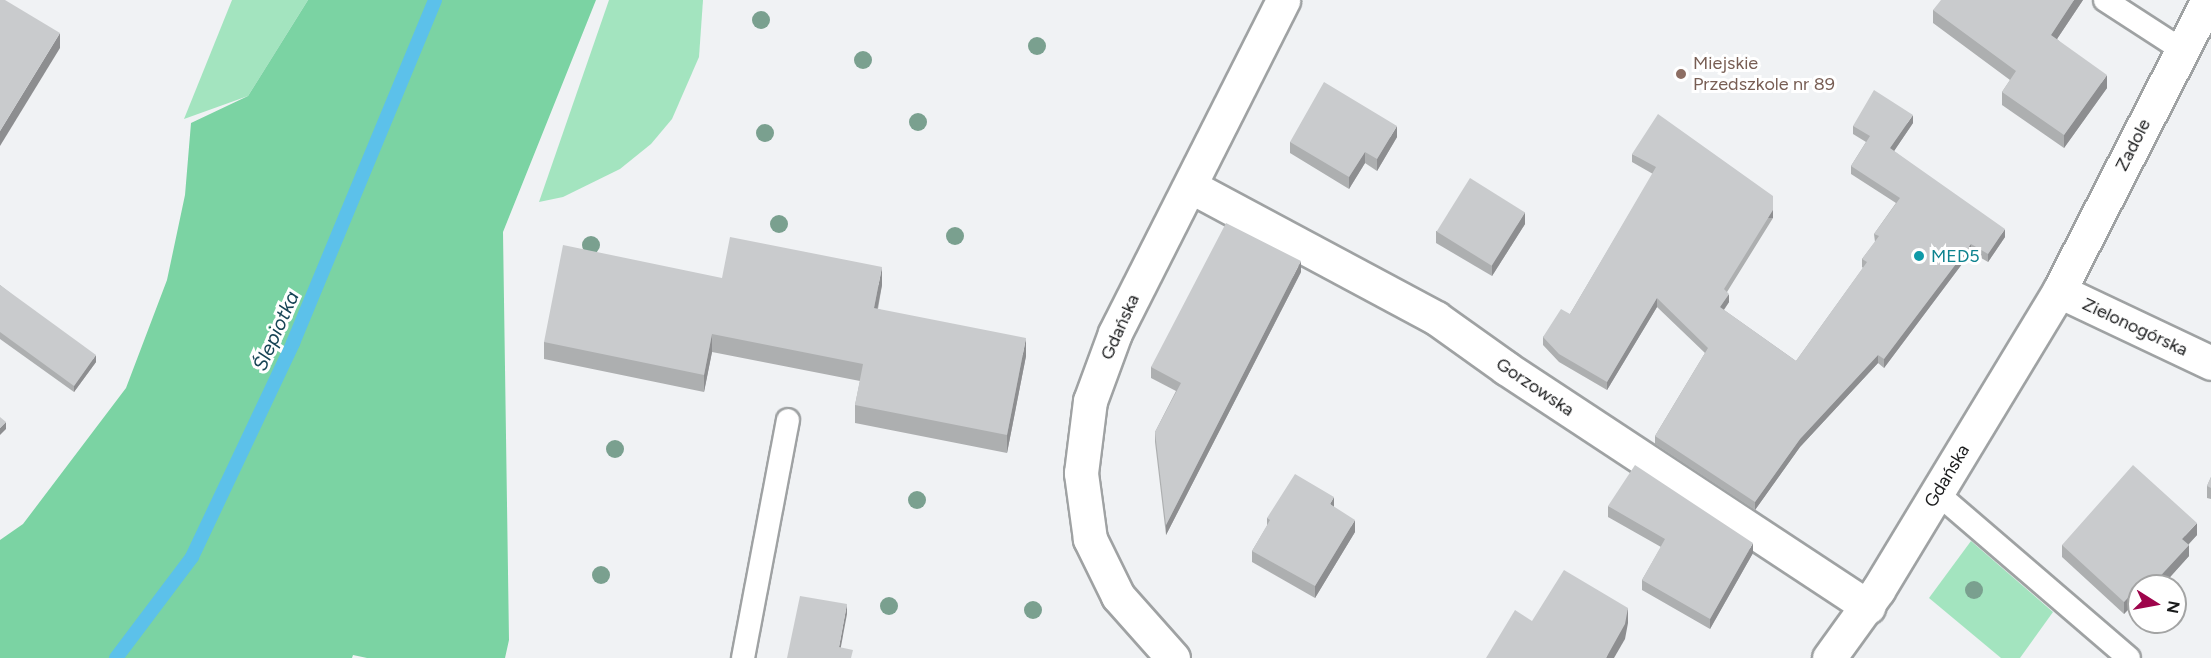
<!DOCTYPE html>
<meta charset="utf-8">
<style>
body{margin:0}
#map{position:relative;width:2211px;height:658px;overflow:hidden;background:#f0f2f4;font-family:Figtree,sans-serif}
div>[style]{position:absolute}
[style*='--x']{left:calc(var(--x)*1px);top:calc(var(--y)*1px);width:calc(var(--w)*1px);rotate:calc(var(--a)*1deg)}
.green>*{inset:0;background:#a3e4bf}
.forest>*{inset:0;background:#7bd3a3}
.stream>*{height:14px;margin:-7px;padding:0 7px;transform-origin:7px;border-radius:7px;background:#5cc1ea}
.roads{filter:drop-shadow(2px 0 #9fa2a3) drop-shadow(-2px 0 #9fa2a3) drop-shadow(0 2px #9fa2a3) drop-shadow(0 -2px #9fa2a3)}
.service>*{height:22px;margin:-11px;padding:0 11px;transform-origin:11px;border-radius:11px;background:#fff}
.minor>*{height:33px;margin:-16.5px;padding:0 16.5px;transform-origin:16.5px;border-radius:16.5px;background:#fff}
.trees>*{width:18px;height:18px;margin:-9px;border-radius:50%;background:#7aa08f}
.wall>*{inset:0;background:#adafb0}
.shaded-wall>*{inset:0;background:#8d8e90;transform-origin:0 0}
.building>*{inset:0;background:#c9cbcd;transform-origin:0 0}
.dots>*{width:16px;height:16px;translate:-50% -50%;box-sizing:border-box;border:3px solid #fff;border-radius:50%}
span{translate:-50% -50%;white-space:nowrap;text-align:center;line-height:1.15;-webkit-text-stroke:6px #fff;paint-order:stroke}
.education-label{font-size:18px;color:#785e54}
.left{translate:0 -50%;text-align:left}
.street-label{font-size:18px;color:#1a1b1c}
.culture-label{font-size:18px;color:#0d838f}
.water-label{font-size:20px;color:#174455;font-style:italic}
.north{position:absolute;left:2127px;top:574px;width:60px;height:60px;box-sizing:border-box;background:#fff;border:2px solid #a3a4a4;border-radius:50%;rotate:101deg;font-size:16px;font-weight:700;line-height:24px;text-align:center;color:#1a1b1c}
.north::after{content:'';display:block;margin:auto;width:21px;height:27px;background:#9e044b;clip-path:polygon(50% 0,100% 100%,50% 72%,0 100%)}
</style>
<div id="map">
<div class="green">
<i style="clip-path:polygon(232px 0,308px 0,248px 96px,184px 119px)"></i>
<i style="clip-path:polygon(609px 0,703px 0,699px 57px,672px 119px,651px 144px,620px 169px,563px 197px,539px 202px)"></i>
<i style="clip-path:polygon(1971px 541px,2053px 612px,2020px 658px,2001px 658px,1929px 598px)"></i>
</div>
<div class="forest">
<i style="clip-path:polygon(308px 0,596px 0,503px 232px,509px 640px,505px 658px,367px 658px,353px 655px,352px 658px,0 658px,0 540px,23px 524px,126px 388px,167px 280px,185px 195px,191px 123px,248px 96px)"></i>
</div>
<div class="stream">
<i style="--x:116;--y:658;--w:126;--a:-53"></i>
<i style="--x:192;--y:557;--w:237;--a:-64.7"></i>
<i style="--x:293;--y:343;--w:371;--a:-67.5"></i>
</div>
<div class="roads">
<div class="service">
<i style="--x:2105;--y:0;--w:92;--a:33"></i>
<i style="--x:1937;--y:493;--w:253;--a:40.7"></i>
<i style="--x:743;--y:658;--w:242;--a:-79.3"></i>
</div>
<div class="minor">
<i style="--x:1190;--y:186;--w:279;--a:28.2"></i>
<i style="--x:1436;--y:318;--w:86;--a:35.5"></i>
<i style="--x:1506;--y:368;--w:434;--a:33.4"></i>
<i style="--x:2059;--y:291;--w:168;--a:25.3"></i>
<i style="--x:1173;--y:658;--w:83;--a:-131.6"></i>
<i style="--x:1118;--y:596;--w:64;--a:-116.2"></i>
<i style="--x:1090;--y:539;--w:67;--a:-97.8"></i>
<i style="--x:1081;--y:473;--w:73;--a:-82.9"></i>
<i style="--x:1090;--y:401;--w:72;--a:-69.8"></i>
<i style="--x:1115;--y:333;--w:373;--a:-63.2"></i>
<i style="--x:1829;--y:658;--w:84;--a:-54.2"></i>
<i style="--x:1878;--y:590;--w:350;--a:-58.8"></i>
<i style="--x:2059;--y:291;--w:327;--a:-62.9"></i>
</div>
</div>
<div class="trees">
<i style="left:761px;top:20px"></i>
<i style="left:1037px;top:46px"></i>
<i style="left:863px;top:60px"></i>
<i style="left:918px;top:122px"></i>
<i style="left:765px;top:133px"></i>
<i style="left:779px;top:224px"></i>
<i style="left:955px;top:236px"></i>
<i style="left:591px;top:245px"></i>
<i style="left:615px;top:449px"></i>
<i style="left:917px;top:500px"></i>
<i style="left:601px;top:575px"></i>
<i style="left:1974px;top:590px"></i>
<i style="left:889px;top:606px"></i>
<i style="left:1033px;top:610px"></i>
</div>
<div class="wall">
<i style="clip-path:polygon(2083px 0,2057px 39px,2107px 88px,2064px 148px,2002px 105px,2002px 92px,2010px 80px,1933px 23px,1933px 10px)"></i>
<i style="clip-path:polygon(1913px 123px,1894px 151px,2005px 237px,1988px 262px,1971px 252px,1884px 368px,1878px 363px,1800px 447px,1755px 510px,1655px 444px,1655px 436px,1705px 353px,1657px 307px,1607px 390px,1559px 362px,1543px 345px,1543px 337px,1570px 314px,1653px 174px,1632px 162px,1632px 154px,1773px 218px,1727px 292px,1729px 302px,1724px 310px,1796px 361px,1863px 268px,1862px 267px,1862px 259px,1875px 242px,1874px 234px,1896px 203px,1851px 174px,1851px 166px,1866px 142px,1853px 134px,1853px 126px)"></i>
<i style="clip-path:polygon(1397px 137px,1377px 171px,1365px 163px,1349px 189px,1290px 153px,1290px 142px)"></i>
<i style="clip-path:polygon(1525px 224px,1492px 276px,1436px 243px,1436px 231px)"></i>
<i style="clip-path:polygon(1301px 272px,1166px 535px,1155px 442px,1155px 432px,1176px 391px,1151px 378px,1151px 367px)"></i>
<i style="clip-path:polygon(722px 278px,882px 285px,878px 309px,1026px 356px,1007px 453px,855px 423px,855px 405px,860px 381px,712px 352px,704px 392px,544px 359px,544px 342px)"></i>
<i style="clip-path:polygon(0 285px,96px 362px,74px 392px,0 339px)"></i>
<i style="clip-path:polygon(2211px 477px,2211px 499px,2207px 498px,2207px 486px)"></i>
<i style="clip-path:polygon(1608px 506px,1753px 553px,1710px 629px,1642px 590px,1642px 580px,1661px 547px,1608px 517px)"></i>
<i style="clip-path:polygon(1334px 507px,1355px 532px,1315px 598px,1252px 562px,1252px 551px,1267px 526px,1267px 518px)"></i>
<i style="clip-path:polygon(2197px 535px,2189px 544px,2189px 556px,2162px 586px,2139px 586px,2139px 600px,2138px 599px,2124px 614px,2062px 557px,2062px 545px)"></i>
</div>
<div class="shaded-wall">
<i style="clip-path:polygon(2074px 0,2083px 0,2051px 48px,2051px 35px)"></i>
<i style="clip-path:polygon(60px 33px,60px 48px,0 146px,0 131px)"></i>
<i style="clip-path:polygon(2107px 75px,2107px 88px,2064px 148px,2064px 135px)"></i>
<i style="clip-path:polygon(1913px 115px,1913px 123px,1890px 157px,1890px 148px)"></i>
<i style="clip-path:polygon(1397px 126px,1397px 137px,1377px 171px,1377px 159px)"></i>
<i style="clip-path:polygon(1365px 152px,1365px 163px,1349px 189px,1349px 177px)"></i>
<i style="left:1773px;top:210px;width:8px;height:93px;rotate:90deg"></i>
<i style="clip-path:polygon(1525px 212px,1525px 224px,1492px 276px,1492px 264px)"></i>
<i style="clip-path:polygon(2005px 229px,2005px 237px,1988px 262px,1988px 254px)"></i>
<i style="clip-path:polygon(1971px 244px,1971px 252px,1884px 368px,1884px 359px)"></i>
<i style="clip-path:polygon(1301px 261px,1301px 272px,1166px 535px,1166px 525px)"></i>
<i style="clip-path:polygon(882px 267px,882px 285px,874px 325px,874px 308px)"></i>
<i style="clip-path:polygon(1729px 294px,1729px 302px,1720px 315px,1720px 307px)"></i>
<i style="clip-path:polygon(1657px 298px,1657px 307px,1607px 390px,1607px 382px)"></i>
<i style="clip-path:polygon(712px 334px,712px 352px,704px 392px,704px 375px)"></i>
<i style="clip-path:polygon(1026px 338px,1026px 356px,1007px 453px,1007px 435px)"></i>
<i style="clip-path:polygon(96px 355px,96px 362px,74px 392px,74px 386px)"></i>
<i style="clip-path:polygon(1878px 355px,1878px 363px,1800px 447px,1755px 510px,1755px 502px,1800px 439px)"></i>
<i style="clip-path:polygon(6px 422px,6px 429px,0 435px,0 428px)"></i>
<i style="clip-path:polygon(1334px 497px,1334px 508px,1330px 504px)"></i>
<i style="clip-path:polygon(1355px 520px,1355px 532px,1315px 598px,1315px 586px)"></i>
<i style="clip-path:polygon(2197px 523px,2197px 535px,2182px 551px,2182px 539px)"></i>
<i style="clip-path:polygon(1753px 543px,1753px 553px,1710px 629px,1710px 619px)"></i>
<i style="clip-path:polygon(2189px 545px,2189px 556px,2162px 586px,2151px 586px)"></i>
<i style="clip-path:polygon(2138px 587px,2138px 599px,2124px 614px,2124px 602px)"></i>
<i style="clip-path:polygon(847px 604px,847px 614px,839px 657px,839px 647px)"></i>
<i style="clip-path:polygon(1628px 608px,1628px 623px,1625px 639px,1614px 658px,1606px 658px)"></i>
</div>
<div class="building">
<i style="clip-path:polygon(0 0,5px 0,60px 33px,0 131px)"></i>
<i style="clip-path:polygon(1941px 0,2074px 0,2051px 35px,2107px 75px,2064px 135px,2002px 92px,2016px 71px,1933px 10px)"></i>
<i style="clip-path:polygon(1324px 82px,1397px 126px,1377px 159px,1365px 152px,1349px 177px,1290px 142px)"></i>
<i style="clip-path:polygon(1874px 90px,1913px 115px,1890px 148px,2005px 229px,1988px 254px,1971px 244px,1884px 359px,1878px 355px,1800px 439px,1755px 502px,1655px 436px,1708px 348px,1657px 298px,1607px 382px,1559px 354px,1543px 337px,1561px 309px,1570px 314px,1656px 167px,1632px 154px,1658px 114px,1773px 196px,1773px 210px,1724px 289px,1729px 294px,1720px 307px,1796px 361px,1867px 262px,1862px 259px,1879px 236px,1874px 234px,1900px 198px,1851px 166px,1870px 136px,1853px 126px)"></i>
<i style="left:1470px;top:178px;width:65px;height:63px;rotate:32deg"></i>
<i style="clip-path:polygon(1226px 223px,1301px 261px,1166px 525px,1155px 432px,1181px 383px,1151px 367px)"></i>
<i style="clip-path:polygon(730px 237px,882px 267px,874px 308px,1026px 338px,1007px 435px,855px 405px,863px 364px,712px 334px,704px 375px,544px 342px,563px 245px,722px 278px)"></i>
<i style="clip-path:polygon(0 285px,96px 355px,74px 386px,0 332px)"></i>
<i style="clip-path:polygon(0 417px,6px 422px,0 428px)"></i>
<i style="clip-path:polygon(1635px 465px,1753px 543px,1710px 619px,1642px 580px,1665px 539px,1608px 506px)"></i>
<i style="clip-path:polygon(2133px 465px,2197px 523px,2182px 539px,2189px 545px,2151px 586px,2139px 586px,2139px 588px,2138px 587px,2124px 602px,2062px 545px)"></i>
<i style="clip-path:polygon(1295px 474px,1334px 497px,1330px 504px,1355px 520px,1315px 586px,1252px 551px,1270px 520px,1267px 518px)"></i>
<i style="clip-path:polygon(2211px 477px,2211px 488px,2207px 486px)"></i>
<i style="clip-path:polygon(1564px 570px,1628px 608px,1625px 624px,1606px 658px,1486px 658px,1515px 610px,1532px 621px)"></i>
<i style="clip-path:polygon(800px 596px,847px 604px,839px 647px,853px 650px,851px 658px,787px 658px)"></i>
</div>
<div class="dots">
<i style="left:1681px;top:74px;background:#8d6e63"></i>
<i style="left:1919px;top:256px;background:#0f9aa8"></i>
</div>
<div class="education-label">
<span class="left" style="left:1693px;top:74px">Miejskie<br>Przedszkole nr 89</span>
</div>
<div class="street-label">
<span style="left:2133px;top:145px;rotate:-63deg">Zadole</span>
<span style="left:1120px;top:327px;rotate:-66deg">Gdańska</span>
<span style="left:2135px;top:327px;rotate:25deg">Zielonogórska</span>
<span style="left:1535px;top:387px;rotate:34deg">Gorzowska</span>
<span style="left:1947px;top:476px;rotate:-59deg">Gdańska</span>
</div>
<div class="culture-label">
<span class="left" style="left:1931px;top:256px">MED5</span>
</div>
<div class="water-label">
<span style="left:276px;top:331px;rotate:-66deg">Ślepiotka</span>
</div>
<div class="north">N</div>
</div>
